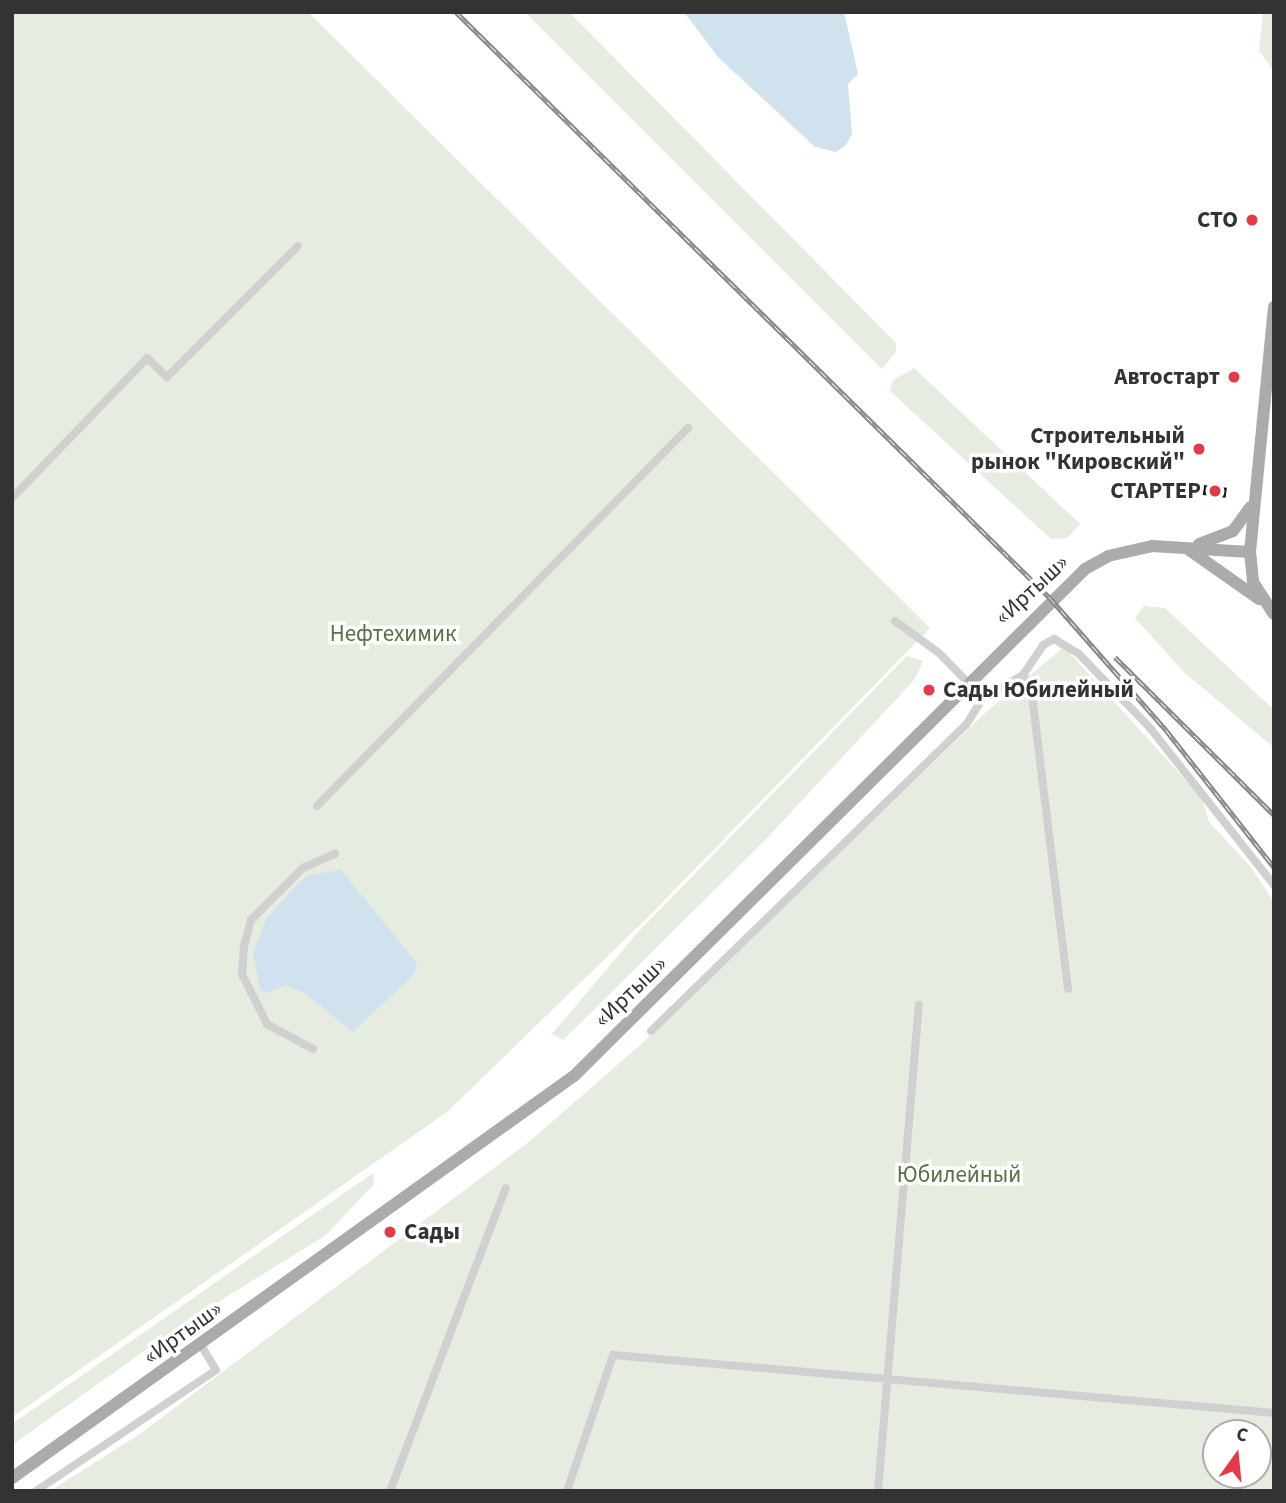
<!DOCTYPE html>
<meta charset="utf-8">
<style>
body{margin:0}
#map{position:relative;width:1286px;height:1503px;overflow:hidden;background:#fff;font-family:"Source Sans 3",sans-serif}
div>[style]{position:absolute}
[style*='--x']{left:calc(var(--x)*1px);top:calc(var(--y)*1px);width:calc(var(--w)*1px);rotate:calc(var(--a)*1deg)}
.green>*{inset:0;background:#e6ecdf}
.water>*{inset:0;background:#cfe2ee}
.building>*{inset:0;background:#1a1a1a;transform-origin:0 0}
.minor>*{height:8px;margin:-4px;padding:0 4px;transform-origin:4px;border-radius:4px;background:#d0d0d0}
.primary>*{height:12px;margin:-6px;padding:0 6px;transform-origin:6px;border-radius:6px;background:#ababab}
.rail>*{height:5px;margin-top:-2.5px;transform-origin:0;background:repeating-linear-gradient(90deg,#fff 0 8px,#888 0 16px);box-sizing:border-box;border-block:2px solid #888}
.dots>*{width:19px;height:19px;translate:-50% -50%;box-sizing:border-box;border:4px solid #fff;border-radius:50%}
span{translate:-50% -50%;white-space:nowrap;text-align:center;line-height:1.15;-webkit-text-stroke:7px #fff;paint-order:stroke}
.poi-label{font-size:23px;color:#333;font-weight:700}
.right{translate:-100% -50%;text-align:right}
.left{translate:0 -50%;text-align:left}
.street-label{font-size:23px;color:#333}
.park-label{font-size:23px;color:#56703f}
.frame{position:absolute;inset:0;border:14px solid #333;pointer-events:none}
.north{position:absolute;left:1202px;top:1419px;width:70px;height:70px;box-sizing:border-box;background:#fff;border:2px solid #adadad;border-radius:50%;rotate:15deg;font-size:19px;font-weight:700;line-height:28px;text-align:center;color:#333}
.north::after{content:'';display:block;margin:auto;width:24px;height:32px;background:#e63946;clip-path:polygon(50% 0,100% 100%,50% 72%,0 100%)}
</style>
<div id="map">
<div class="green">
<i style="clip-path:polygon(12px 12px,308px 12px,930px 628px,648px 917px,447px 1112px,12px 1417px)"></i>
<i style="clip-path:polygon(525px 12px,569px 12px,896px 343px,896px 352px,882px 369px)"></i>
<i style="clip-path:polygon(1263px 12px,1274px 12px,1274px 71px,1259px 51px)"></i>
<i style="clip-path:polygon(914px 368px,1080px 524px,1067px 538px,1051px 539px,890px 391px,893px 380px)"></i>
<i style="clip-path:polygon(1144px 606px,1165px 608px,1274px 710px,1272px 746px,1185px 673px,1135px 618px)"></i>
<i style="clip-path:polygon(evenodd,1064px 647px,1202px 798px,1209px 822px,1250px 866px,1274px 902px,1274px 1491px,50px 1491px,140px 1434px,530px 1141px,639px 1046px,985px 713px,1064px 647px,1216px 1433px,1258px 1433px,1258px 1475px,1216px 1475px,1216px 1433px)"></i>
<i style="clip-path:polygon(907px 656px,923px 661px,915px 679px,767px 838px,563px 1040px,552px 1034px,639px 931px)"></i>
<i style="clip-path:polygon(373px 1173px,374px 1184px,326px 1235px,181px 1325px,12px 1445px,12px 1424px)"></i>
</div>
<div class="water">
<i style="clip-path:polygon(684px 12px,844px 12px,858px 74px,848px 84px,852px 134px,846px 145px,836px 152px,815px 147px,718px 57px)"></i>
<i style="clip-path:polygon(341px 870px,417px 963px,414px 974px,353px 1032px,305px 993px,286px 985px,266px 993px,260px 989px,253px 953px,266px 919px,294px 888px,309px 875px)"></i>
</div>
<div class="building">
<i style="left:1204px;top:485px;width:23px;height:10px;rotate:7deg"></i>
</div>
<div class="minor">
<i style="--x:12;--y:498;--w:194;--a:-46"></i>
<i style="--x:147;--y:358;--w:28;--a:44"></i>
<i style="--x:167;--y:377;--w:185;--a:-45"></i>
<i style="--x:895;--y:621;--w:54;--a:36"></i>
<i style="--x:939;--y:653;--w:63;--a:45.6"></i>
<i style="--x:1023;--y:675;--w:14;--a:56"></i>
<i style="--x:1031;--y:687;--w:304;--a:83"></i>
<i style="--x:317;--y:806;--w:530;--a:-45.54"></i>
<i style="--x:651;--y:1031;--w:439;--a:-44.2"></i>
<i style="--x:966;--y:725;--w:32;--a:-58"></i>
<i style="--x:983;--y:698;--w:46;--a:-29.9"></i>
<i style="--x:1023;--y:675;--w:36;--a:-56"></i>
<i style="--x:1043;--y:645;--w:13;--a:-29"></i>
<i style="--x:1054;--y:639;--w:29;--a:31"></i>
<i style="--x:1079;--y:654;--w:103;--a:46.2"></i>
<i style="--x:1150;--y:728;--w:200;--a:51.7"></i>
<i style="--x:313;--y:1049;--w:52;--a:-151.5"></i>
<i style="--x:267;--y:1024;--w:56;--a:-116.6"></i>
<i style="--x:242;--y:974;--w:28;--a:-86"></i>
<i style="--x:244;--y:946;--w:27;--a:-75"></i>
<i style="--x:251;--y:920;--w:74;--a:-45"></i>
<i style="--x:303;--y:868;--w:35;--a:-24"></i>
<i style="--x:36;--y:1491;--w:217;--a:-33.9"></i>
<i style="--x:216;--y:1370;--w:29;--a:-121"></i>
<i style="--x:390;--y:1491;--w:324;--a:-69.1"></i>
<i style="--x:567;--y:1491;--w:144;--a:-71.3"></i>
<i style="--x:613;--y:1355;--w:664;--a:5.01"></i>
<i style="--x:878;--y:1491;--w:488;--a:-85.2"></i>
</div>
<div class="primary">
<i style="--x:1274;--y:307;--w:246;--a:95.6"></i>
<i style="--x:1250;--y:552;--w:30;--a:84"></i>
<i style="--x:1253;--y:582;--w:38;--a:57"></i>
<i style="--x:1199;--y:544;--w:36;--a:-21"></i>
<i style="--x:1233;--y:531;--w:29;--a:-54"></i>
<i style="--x:1188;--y:549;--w:87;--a:35.2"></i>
<i style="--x:12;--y:1478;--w:691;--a:-35.58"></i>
<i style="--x:574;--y:1076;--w:720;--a:-44.77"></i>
<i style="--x:1085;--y:569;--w:26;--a:-29"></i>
<i style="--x:1108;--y:556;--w:45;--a:-12.8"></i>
<i style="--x:1152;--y:546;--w:98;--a:3.5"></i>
</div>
<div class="rail">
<i style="--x:456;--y:12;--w:834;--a:44.61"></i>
<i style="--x:1050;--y:598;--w:176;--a:48.7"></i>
<i style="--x:1166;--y:730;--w:174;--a:51.8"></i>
<i style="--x:1115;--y:657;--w:224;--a:44.8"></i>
</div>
<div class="dots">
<i style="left:1252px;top:220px;background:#e63946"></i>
<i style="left:1234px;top:377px;background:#e63946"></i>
<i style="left:1199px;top:449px;background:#e63946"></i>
<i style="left:1215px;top:491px;background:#e63946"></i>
<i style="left:929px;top:690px;background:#e63946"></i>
<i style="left:390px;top:1232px;background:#e63946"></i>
</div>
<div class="poi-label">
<span class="right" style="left:1238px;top:220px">СТО</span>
<span class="right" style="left:1220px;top:377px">Автостарт</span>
<span class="right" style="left:1185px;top:449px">Строительный<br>рынок "Кировский"</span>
<span class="right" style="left:1201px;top:491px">СТАРТЕР</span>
<span class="left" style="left:943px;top:690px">Сады Юбилейный</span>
<span class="left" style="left:404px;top:1232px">Сады</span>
</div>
<div class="street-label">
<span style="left:1032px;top:590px;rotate:-43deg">«Иртыш»</span>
<span style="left:631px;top:992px;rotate:-44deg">«Иртыш»</span>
<span style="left:183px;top:1333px;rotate:-36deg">«Иртыш»</span>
</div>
<div class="park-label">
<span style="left:393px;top:634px">Нефтехимик</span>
<span style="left:959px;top:1175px">Юбилейный</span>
</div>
<div class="frame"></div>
<div class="north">С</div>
</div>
